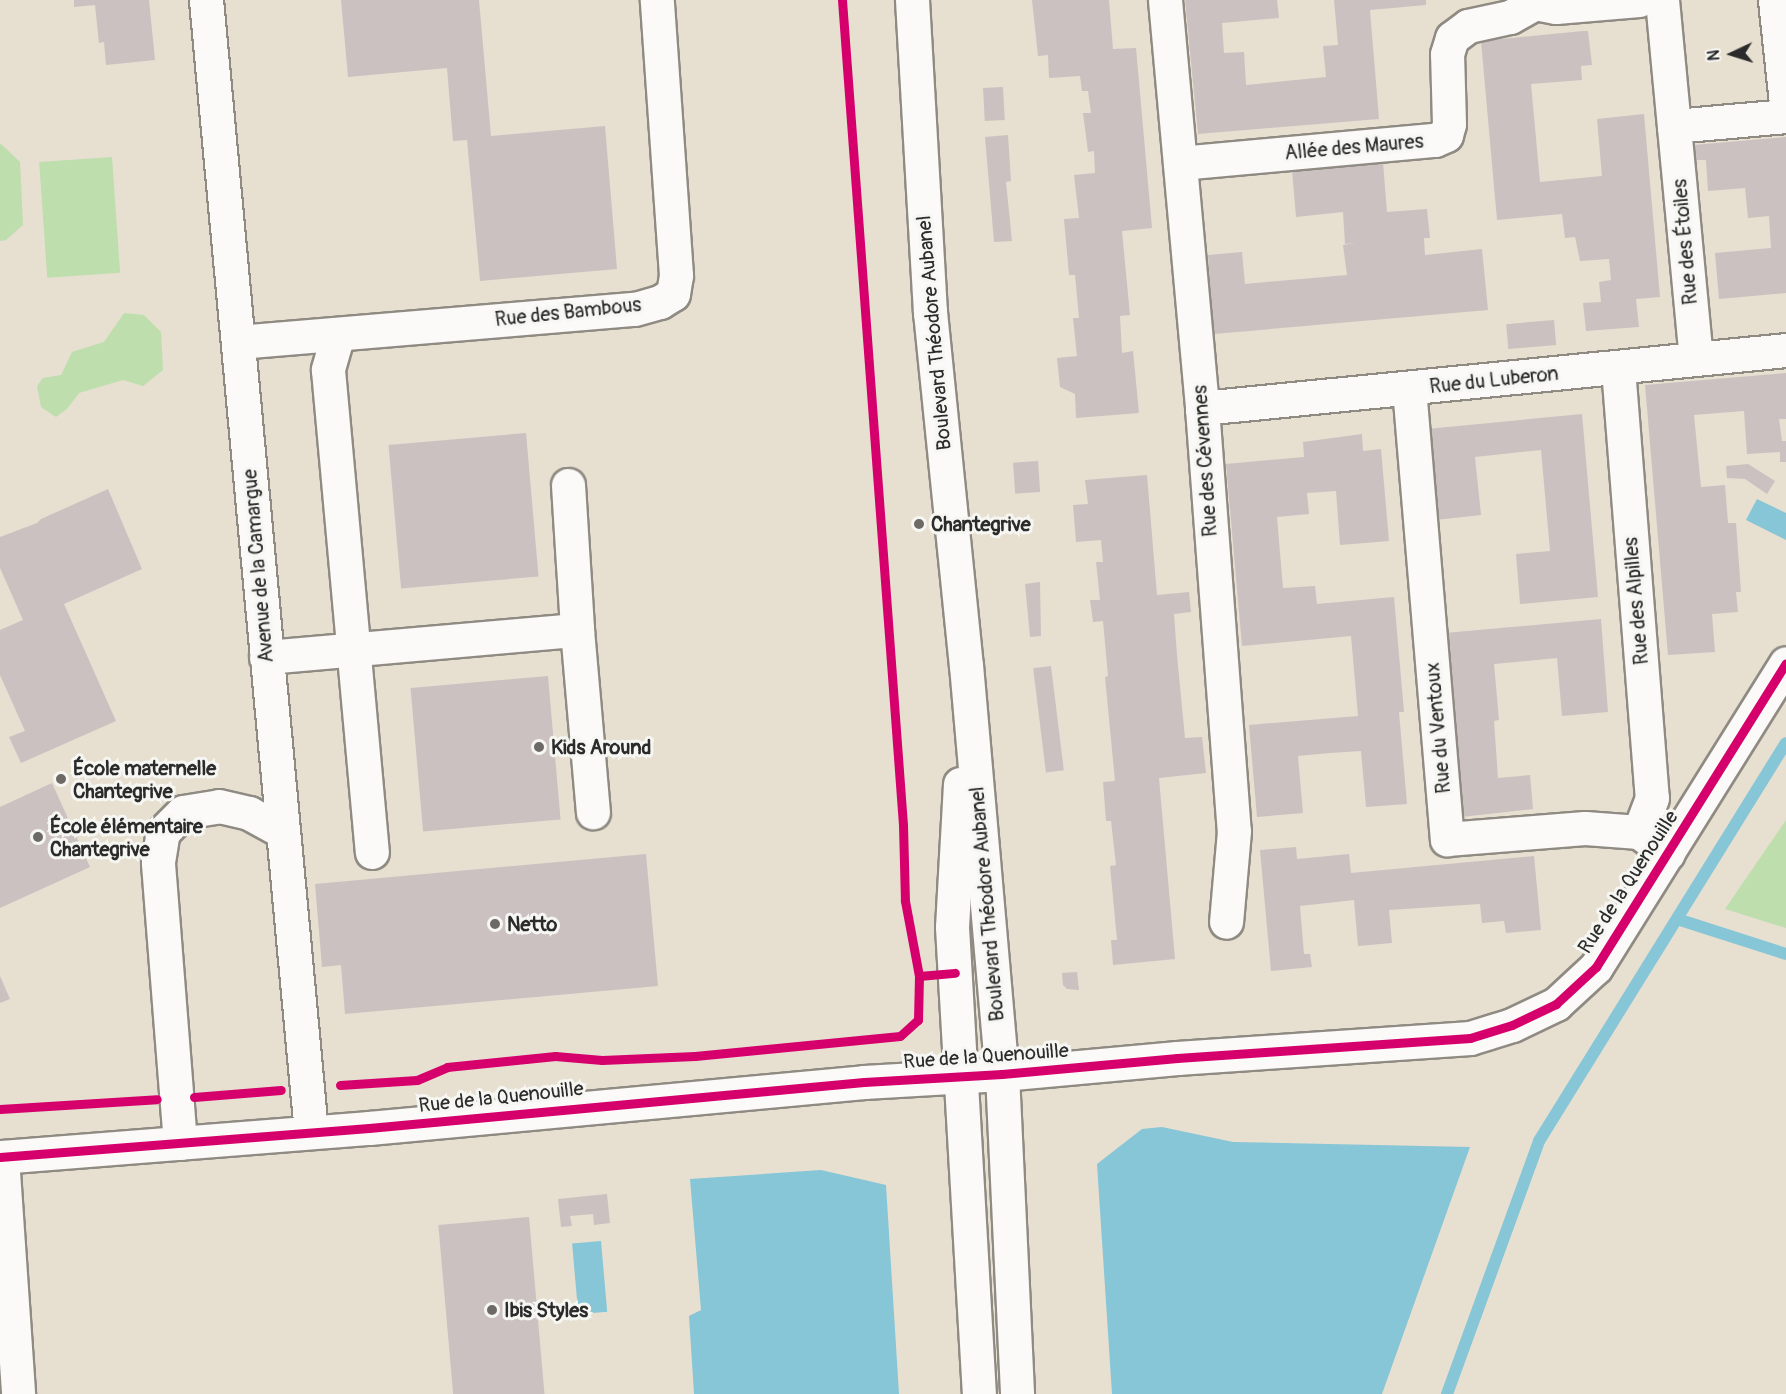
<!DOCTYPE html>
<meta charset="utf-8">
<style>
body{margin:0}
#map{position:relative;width:1786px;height:1394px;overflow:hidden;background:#e7dfd0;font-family:Pangolin,sans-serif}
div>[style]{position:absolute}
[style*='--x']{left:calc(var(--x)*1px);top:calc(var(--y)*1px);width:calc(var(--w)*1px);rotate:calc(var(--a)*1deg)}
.green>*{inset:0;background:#bedeae;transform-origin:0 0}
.water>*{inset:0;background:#86c6d7;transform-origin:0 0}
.stream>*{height:12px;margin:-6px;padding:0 6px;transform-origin:6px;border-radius:6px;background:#86c6d7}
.building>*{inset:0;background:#ccc1c1;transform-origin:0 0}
.roads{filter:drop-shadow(2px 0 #8f8b83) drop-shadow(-2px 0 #8f8b83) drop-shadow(0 2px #8f8b83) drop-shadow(0 -2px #8f8b83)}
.minor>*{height:33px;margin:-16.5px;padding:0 16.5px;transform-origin:16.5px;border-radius:16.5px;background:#fbfaf8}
.major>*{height:33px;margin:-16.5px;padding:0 16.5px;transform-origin:16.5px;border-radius:16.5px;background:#fbfaf8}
.cycleway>*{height:9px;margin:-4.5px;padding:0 4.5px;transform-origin:4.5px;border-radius:4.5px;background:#d6006c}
.dots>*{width:16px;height:16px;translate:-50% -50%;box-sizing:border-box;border:3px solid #f6f6f2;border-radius:50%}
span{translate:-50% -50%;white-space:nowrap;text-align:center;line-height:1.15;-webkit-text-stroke:6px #f6f6f2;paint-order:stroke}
.street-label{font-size:20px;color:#2b2b2b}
.poi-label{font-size:20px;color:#2b2b2b;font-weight:700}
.left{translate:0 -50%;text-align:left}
.north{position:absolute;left:1702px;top:24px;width:60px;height:60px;-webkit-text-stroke:4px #f6f6f2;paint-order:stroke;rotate:266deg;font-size:16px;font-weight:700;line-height:24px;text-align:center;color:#2b2b2b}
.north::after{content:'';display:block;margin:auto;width:21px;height:27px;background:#2b2b2b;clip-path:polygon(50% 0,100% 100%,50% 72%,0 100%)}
</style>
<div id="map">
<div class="green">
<i style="clip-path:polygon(0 143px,20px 162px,23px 225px,6px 240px,0 241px)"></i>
<i style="left:112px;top:157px;width:116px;height:73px;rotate:86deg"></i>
<i style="clip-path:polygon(124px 313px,144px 315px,161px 332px,163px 370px,143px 386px,123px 380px,79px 393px,67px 409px,56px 417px,41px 407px,37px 386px,43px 378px,61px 375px,72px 352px,104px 342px)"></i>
<i style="clip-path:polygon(1786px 820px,1786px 928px,1725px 909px)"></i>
</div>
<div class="water">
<i style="clip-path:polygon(1757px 499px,1786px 513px,1786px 540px,1746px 520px)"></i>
<i style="clip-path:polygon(1162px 1127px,1233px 1142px,1470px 1147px,1382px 1394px,1112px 1394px,1097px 1164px,1142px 1129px)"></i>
<i style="clip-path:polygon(821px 1170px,886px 1185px,899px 1394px,694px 1394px,689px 1316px,701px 1310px,690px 1179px)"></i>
<i style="left:601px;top:1241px;width:71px;height:29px;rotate:85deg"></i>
</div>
<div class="stream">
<i style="--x:1677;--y:919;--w:114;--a:17.8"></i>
<i style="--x:1447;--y:1394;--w:269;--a:-70"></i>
<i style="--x:1539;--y:1141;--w:468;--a:-58.2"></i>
</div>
<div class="building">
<i style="clip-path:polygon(74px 0,149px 0,155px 60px,106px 65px,104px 42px,99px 43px,95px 5px,74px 7px)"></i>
<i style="clip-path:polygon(341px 0,479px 0,491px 136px,605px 126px,617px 269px,480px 281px,467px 140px,453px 141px,447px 68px,348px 77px)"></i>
<i style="clip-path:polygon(1032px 0,1109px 0,1113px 49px,1136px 48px,1152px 228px,1122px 231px,1130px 315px,1120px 316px,1122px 353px,1133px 351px,1139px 413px,1076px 418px,1075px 394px,1060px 387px,1057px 358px,1077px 356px,1073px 318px,1079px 318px,1075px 275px,1069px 275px,1064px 219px,1079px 218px,1074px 175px,1095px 173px,1094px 151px,1088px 152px,1083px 113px,1091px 113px,1088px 91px,1082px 91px,1080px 76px,1049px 78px,1048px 55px,1038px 56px)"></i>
<i style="clip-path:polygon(1185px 0,1277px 0,1279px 18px,1222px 23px,1224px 53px,1244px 52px,1246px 85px,1326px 77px,1323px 46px,1338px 45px,1334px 0,1426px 0,1426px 5px,1370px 10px,1379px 119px,1198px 134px)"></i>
<i style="clip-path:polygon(1583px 31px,1588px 31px,1592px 65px,1581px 66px,1582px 80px,1531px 84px,1540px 182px,1602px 176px,1597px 119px,1644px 114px,1660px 297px,1636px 299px,1639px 327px,1586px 331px,1583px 303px,1601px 302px,1599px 282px,1611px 280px,1609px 259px,1580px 261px,1575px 237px,1565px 238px,1562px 214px,1497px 220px,1481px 41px)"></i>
<i style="left:1003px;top:87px;width:33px;height:20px;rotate:87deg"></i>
<i style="clip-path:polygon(1008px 135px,1011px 181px,1006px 182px,1012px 241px,994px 242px,985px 137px)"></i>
<i style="clip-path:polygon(1786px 137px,1786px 293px,1719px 299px,1715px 253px,1771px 248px,1769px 216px,1748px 218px,1745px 188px,1708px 191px,1706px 160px,1694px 160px,1693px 145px)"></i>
<i style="clip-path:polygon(1383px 162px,1387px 212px,1427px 209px,1430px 238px,1424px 238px,1425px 255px,1482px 249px,1488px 310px,1214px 334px,1208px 255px,1242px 252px,1245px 284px,1347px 275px,1343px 245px,1356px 243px,1345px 244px,1343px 212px,1296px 217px,1292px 170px)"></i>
<i style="left:1554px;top:320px;width:25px;height:48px;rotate:85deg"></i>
<i style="clip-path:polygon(1786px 373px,1786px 419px,1779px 419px,1782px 441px,1786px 441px,1786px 462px,1780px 462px,1780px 452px,1747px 454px,1744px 411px,1694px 415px,1701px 487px,1725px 485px,1728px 523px,1736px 523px,1741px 592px,1736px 592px,1738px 612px,1712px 614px,1715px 652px,1668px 655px,1645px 385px)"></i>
<i style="clip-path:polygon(1582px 414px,1598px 597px,1520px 604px,1516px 554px,1550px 551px,1541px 450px,1475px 457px,1481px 515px,1435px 520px,1427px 429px)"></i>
<i style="left:526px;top:433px;width:144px;height:138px;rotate:85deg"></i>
<i style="clip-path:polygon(1362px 434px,1363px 451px,1381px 449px,1389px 541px,1340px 545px,1336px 491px,1307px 493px,1309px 514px,1277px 517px,1283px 588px,1315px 586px,1317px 604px,1394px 597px,1404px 712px,1399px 712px,1407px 804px,1366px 807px,1361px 751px,1330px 753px,1298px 756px,1303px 813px,1257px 817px,1249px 725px,1358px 716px,1351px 636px,1242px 646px,1226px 464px,1304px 457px,1303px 442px)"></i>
<i style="left:1038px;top:461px;width:31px;height:25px;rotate:86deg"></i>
<i style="clip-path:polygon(1748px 464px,1775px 481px,1767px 494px,1745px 479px,1727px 478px,1726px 466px)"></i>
<i style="clip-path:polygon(1147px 475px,1157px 595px,1189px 592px,1191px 612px,1174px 614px,1177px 655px,1185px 738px,1202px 737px,1206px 773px,1159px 778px,1175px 959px,1113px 965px,1111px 940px,1117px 940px,1110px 866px,1116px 865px,1111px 821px,1106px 821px,1103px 782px,1115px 781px,1105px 677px,1108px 676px,1103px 621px,1093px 622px,1090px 600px,1100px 600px,1096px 562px,1103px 562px,1101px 540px,1076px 542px,1073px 505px,1088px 504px,1085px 480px)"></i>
<i style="clip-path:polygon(108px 489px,142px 569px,64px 604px,116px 721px,21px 763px,9px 737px,25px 731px,0 675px,0 630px,23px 620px,0 568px,0 537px,37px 523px,41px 519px)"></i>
<i style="clip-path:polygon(1040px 582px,1041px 636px,1030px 637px,1025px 584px)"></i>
<i style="clip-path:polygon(1601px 619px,1608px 712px,1562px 716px,1557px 658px,1494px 664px,1499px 720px,1494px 721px,1498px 778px,1530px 775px,1533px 809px,1461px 817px,1445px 633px)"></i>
<i style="left:1051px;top:666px;width:105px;height:18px;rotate:83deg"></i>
<i style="left:548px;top:676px;width:144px;height:138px;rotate:85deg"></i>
<i style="clip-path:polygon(52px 783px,90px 867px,0 908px,0 807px)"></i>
<i style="clip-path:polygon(1296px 847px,1297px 859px,1349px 854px,1351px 873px,1534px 856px,1541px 930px,1506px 933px,1504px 921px,1482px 923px,1480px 904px,1389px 910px,1392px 943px,1358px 946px,1354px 900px,1300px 906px,1304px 954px,1310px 954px,1312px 967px,1271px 971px,1260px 850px)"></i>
<i style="clip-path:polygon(646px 854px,658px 986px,345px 1014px,341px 965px,322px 967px,315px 884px)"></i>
<i style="clip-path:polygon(1077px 972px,1079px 990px,1067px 989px,1063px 985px,1062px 973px)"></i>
<i style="clip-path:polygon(0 976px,10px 999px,0 1003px)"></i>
<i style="clip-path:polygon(607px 1194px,610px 1223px,594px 1225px,593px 1214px,570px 1216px,572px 1226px,561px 1227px,558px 1199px)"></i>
<i style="left:529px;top:1217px;width:178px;height:91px;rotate:85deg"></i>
</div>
<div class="roads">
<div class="minor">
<i style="--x:206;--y:0;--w:1137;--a:84.7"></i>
<i style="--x:1165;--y:0;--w:410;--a:84.8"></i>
<i style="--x:1202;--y:408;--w:424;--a:85.7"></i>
<i style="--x:1234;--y:831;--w:91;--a:95"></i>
<i style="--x:1662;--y:0;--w:360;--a:84.6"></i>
<i style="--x:1775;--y:0;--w:104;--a:83.9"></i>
<i style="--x:1535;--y:3;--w:21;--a:11"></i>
<i style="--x:1556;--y:7;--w:83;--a:-4.8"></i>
<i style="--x:1674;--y:126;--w:112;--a:-5.1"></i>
<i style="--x:1180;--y:163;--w:256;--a:-5.2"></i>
<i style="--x:1435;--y:140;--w:12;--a:-24"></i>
<i style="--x:1446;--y:135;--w:11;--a:-75"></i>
<i style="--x:1449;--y:124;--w:70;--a:-91.6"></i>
<i style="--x:1447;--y:54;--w:17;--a:-73"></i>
<i style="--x:1452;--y:38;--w:20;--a:-37"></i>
<i style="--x:1468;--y:26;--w:43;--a:-12.1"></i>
<i style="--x:1510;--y:17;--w:29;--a:-29"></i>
<i style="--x:338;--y:334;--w:37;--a:106"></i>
<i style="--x:328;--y:370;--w:484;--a:84.8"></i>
<i style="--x:238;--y:342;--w:398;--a:-4.8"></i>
<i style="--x:635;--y:309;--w:26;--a:-16"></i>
<i style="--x:660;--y:302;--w:15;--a:-32"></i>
<i style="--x:673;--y:294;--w:19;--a:-81"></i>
<i style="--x:676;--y:275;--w:276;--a:-94"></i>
<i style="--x:1618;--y:368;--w:431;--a:85.5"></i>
<i style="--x:1652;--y:798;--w:36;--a:111"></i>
<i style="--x:1409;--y:388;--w:453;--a:85.2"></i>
<i style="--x:1447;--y:839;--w:138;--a:-4.6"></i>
<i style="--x:1585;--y:828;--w:54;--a:4.2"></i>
<i style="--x:1639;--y:832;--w:36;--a:37"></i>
<i style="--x:1202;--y:408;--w:587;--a:-5.67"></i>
<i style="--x:568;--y:485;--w:145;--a:86.4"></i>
<i style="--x:266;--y:657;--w:312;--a:-5"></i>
<i style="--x:577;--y:630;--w:183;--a:85"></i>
<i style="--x:180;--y:1143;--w:282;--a:-94.5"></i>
<i style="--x:158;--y:862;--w:30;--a:-81"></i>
<i style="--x:163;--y:832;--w:28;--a:-45"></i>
<i style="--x:183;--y:812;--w:36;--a:-9"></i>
<i style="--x:219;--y:806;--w:31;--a:13"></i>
<i style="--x:249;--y:813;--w:38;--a:29"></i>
<i style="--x:0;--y:1157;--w:370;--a:-4.5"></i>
<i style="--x:369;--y:1128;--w:497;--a:-5.3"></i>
<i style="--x:864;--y:1082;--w:138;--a:-3.3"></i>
<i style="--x:1002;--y:1074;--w:176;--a:-5.2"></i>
<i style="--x:1177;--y:1058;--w:294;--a:-3.9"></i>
<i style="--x:1470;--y:1038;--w:44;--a:-17.2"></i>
<i style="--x:1512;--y:1025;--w:49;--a:-25.5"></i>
<i style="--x:1556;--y:1004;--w:54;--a:-42.8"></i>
<i style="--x:1596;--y:967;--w:358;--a:-58"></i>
<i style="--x:2;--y:1157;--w:238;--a:86.1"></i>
</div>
<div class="major">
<i style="--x:912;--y:0;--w:313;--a:86.7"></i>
<i style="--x:930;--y:312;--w:355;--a:84.2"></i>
<i style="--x:966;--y:665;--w:411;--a:85"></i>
<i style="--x:1002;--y:1074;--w:320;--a:87.3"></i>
<i style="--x:960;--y:784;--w:143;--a:93.2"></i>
<i style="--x:952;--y:927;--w:468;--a:86.7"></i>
</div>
</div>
<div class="cycleway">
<i style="--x:842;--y:0;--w:827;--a:85.77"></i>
<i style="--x:903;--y:825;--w:76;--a:88.5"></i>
<i style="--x:905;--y:901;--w:76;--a:79.4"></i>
<i style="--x:340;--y:1085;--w:77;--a:-3.7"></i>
<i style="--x:417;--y:1080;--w:33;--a:-23"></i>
<i style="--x:447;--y:1067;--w:109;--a:-5.8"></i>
<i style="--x:555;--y:1056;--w:47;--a:4.9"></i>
<i style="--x:602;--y:1060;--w:93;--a:-2.5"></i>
<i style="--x:695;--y:1056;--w:206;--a:-5.6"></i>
<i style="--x:900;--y:1036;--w:24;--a:-42"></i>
<i style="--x:918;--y:1020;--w:44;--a:-88.7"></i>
<i style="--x:919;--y:976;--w:36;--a:-5"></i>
<i style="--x:194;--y:1097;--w:87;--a:-4.6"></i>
<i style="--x:0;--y:1109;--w:157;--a:-3.6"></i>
<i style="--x:0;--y:1157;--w:370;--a:-4.5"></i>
<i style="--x:369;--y:1128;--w:497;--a:-5.3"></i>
<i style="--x:864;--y:1082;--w:138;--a:-3.3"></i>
<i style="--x:1002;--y:1074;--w:176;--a:-5.2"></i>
<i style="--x:1177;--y:1058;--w:294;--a:-3.9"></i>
<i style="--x:1470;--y:1038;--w:44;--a:-17.2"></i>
<i style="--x:1512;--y:1025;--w:49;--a:-25.5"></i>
<i style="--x:1556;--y:1004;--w:54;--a:-42.8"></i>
<i style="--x:1596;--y:967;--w:358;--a:-58"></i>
</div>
<div class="dots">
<i style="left:919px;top:524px;background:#6d6a65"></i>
<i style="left:539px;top:747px;background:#6d6a65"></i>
<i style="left:61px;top:779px;background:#6d6a65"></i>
<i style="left:38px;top:837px;background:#6d6a65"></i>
<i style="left:495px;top:924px;background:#6d6a65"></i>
<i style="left:492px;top:1310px;background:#6d6a65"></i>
</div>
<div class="street-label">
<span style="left:1354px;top:147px;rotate:-5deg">Allée des Maures</span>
<span style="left:1685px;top:242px;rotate:-95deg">Rue des Étoiles</span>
<span style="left:568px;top:312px;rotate:-6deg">Rue des Bambous</span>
<span style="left:934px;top:333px;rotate:-95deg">Boulevard Théodore Aubanel</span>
<span style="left:1494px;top:380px;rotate:-6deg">Rue du Luberon</span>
<span style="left:1205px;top:461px;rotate:-94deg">Rue des Cévennes</span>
<span style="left:258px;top:566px;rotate:-95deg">Avenue de la Camargue</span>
<span style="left:1636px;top:601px;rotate:-95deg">Rue des Alpilles</span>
<span style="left:1438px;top:728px;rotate:-95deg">Rue du Ventoux</span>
<span style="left:1628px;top:882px;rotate:-57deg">Rue de la Quenouille</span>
<span style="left:987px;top:904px;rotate:-95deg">Boulevard Théodore Aubanel</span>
<span style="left:986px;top:1056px;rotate:-4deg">Rue de la Quenouille</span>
<span style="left:501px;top:1097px;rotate:-6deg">Rue de la Quenouille</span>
</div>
<div class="poi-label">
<span class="left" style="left:931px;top:524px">Chantegrive</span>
<span class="left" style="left:551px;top:747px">Kids Around</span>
<span class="left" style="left:73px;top:780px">École maternelle<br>Chantegrive</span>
<span class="left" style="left:50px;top:838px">École élémentaire<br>Chantegrive</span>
<span class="left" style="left:507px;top:924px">Netto</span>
<span class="left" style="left:504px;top:1310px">Ibis Styles</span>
</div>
<div class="north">N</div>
</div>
